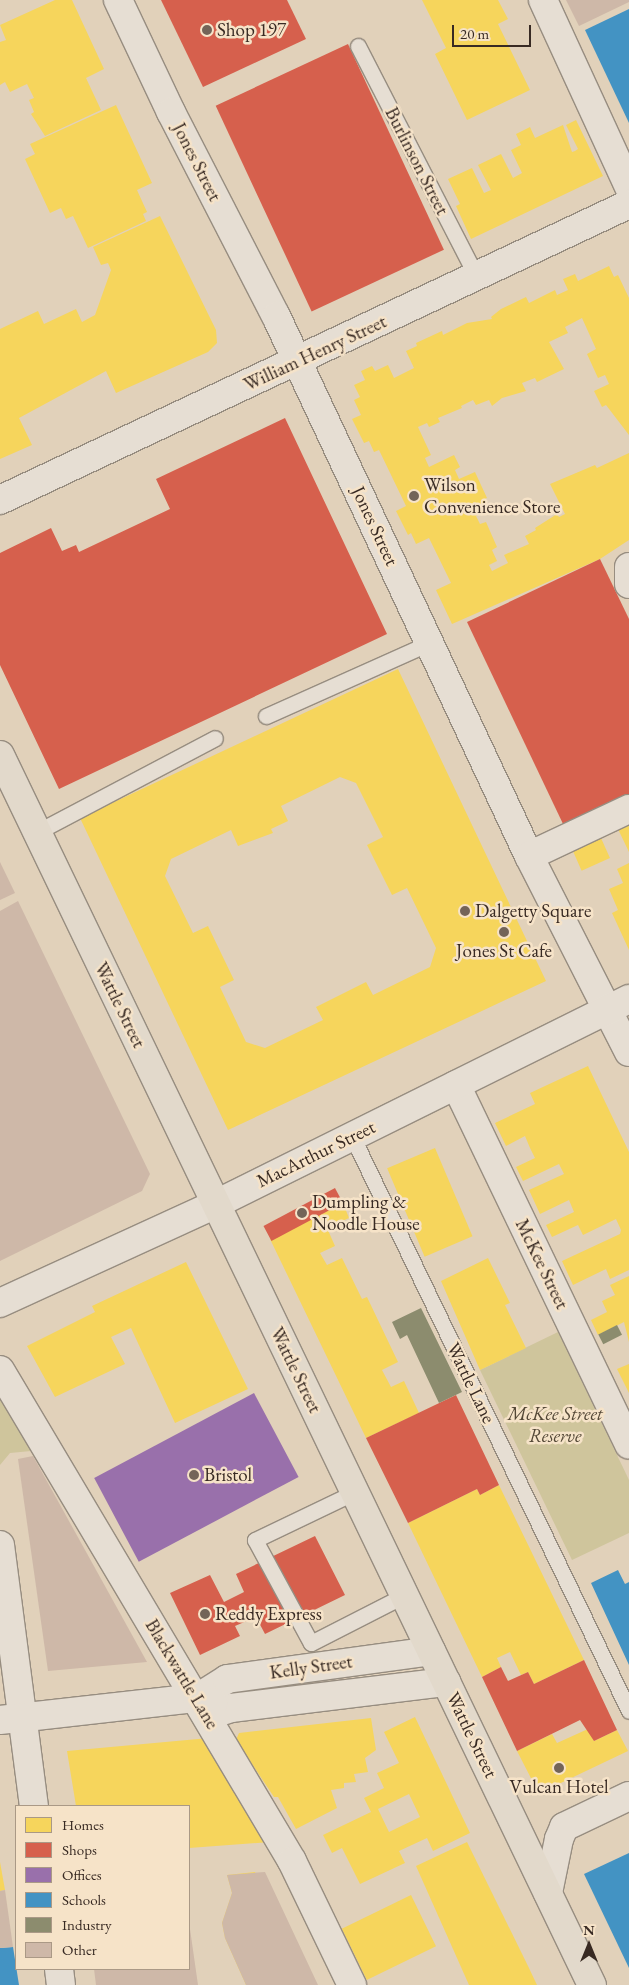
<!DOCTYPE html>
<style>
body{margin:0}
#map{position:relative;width:629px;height:1985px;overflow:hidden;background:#e1d1ba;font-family:"EB Garamond",serif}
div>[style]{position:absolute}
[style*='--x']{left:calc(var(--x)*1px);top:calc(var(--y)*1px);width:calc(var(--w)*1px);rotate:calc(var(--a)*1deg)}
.green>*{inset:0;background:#cfc59c}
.homes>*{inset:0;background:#f6d55c;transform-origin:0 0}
.shops>*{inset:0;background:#d6604d;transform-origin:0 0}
.offices>*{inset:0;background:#9970ab;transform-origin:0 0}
.schools>*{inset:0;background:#4393c3}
.industry>*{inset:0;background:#8c8c6e;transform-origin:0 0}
.building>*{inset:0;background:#ceb8a8}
.roads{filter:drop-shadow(1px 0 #978d80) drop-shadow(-1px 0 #978d80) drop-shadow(0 1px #978d80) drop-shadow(0 -1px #978d80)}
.service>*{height:15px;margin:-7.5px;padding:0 7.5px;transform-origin:7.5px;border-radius:7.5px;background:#e6ded3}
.minor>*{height:28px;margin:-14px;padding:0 14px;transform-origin:14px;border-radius:14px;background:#e6ded3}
.secondary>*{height:28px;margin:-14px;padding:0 14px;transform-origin:14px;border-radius:14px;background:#e6ded3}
.primary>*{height:28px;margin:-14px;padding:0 14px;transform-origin:14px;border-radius:14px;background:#e2d9cb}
.dots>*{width:14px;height:14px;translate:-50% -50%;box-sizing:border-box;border:2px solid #f6e3c8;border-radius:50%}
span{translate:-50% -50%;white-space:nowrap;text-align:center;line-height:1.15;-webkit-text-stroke:5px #f6e3c8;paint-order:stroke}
.poi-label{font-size:19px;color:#382a23}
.left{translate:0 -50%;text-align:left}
.street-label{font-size:19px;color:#382a23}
.park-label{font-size:19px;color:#534736;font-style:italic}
.legend{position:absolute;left:15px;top:1805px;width:175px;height:165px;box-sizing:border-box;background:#f6e3c8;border:1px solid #aa9986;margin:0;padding:6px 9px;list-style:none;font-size:15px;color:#382a23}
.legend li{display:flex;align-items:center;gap:10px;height:25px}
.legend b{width:25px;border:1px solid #aa9986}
.north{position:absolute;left:564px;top:1920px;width:50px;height:50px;-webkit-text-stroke:4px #f6e3c8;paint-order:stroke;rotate:0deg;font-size:14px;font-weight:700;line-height:20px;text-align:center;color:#382a23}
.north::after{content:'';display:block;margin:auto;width:18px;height:22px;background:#382a23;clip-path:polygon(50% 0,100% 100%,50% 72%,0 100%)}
.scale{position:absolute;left:452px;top:25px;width:79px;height:22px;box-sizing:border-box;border:2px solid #382a23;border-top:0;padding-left:6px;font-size:15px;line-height:18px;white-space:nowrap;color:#382a23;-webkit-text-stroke:4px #f6e3c8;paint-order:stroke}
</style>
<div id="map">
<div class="green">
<i style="clip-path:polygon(558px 1332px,629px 1480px,629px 1533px,572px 1560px,480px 1370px)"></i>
<i style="clip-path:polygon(0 1395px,31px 1451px,10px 1453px,0 1465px)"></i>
</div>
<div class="homes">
<i style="clip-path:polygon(55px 0,72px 0,104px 69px,86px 78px,101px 110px,45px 136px,31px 114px,34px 112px,29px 100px,34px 98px,27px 84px,10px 92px,5px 82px,0 85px,0 42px,6px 40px,0 25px)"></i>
<i style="clip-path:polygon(422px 0,498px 0,508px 19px,498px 24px,530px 90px,467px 120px,435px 54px,446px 48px)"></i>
<i style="clip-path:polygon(116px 105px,152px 183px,137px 190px,147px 212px,143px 214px,146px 221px,88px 248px,73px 216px,66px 219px,61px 208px,50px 213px,25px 159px,35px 154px,30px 144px)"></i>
<i style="clip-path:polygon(576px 120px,603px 176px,471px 239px,456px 206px,460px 204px,448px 179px,472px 168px,484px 193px,491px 190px,478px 165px,501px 154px,513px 178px,522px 173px,511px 150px,521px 145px,516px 134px,530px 127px,535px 138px,563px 125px,572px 152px,575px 151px,578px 149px,566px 125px)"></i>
<i style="clip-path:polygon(160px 216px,216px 330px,217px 343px,208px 352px,116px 393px,106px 371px,19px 418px,32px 445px,0 459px,0 329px,38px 311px,44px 324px,76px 309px,82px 322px,95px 315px,111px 270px,108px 263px,101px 265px,93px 247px)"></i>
<i style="clip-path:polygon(609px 266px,614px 277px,618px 275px,629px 298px,629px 435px,606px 405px,602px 407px,594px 391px,609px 384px,605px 375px,598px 378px,587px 354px,596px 349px,582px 318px,565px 327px,568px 333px,549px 342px,564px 369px,537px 382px,535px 378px,522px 383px,526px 391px,502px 398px,492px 406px,489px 400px,476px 405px,473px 400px,461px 406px,462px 408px,438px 418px,440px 422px,429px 427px,427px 423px,418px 427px,431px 455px,425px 458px,429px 467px,454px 455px,460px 467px,455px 470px,459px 479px,475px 472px,487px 498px,484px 499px,489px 510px,476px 516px,480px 524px,486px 522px,497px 547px,492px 550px,497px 561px,489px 565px,492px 571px,508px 563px,504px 555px,529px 544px,525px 536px,536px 530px,535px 528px,557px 514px,559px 517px,565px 514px,550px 484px,595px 465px,597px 468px,629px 453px,629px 540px,600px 559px,452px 624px,436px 590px,451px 583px,429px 538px,416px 544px,411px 533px,408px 535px,396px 511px,406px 506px,379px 450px,374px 452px,369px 441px,364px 443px,352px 419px,361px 415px,354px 400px,360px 397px,354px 385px,365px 380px,361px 371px,372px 366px,375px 371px,388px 365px,394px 378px,414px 368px,406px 351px,417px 346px,416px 343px,442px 331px,443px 335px,467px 323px,492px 319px,491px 317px,501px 309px,526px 297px,529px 303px,555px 290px,557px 295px,568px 290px,563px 279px,575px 274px,578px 281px)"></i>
<i style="clip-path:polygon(evenodd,398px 669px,546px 981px,228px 1130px,80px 818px,398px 669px,340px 777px,356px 783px,383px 837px,367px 845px,392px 895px,407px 888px,436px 948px,430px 967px,373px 995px,366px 982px,316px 1007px,323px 1020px,265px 1048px,246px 1042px,220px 987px,234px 980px,208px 926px,193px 933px,165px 876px,171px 859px,231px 830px,238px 846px,273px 833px,271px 829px,288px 821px,281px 806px,340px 777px)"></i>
<i style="clip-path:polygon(629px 821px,629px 852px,617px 827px)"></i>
<i style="left:601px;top:838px;width:22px;height:31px;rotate:66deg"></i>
<i style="clip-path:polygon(629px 863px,629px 950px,612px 913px,618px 910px,609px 889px,623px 883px,617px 869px)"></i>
<i style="clip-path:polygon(588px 1066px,629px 1152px,629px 1270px,610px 1279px,606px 1269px,573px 1285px,562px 1261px,620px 1234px,621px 1230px,616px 1219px,583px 1235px,578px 1225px,552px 1237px,546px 1225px,574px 1212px,569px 1200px,540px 1214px,529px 1190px,564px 1174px,559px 1164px,523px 1181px,516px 1167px,535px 1158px,530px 1148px,525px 1136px,506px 1146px,495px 1123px,535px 1104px,530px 1093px)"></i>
<i style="left:435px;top:1148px;width:96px;height:52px;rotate:67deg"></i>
<i style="clip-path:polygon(343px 1203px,349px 1218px,327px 1228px,335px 1246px,320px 1253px,327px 1265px,342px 1258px,362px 1299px,367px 1297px,398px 1362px,382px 1370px,391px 1387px,404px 1381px,419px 1413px,366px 1438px,270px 1239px)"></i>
<i style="clip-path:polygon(488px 1258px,510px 1303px,505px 1305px,526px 1348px,480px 1370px,441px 1281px)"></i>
<i style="clip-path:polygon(186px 1262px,248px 1389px,175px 1423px,131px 1328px,111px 1337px,125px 1364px,55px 1397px,27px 1346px,95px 1312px,92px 1306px)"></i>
<i style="clip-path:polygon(629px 1276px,629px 1342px,624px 1322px,598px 1335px,591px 1320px,607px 1312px,602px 1301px,615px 1295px,610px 1285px)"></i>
<i style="clip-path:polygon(629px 1364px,629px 1393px,617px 1369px)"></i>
<i style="clip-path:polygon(499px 1485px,584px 1660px,534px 1684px,528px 1672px,521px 1675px,510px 1652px,497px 1658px,501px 1667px,482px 1677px,408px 1523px,477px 1489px,480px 1495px)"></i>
<i style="clip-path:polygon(evenodd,415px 1717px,470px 1833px,433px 1851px,427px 1838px,399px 1851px,405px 1863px,360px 1884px,342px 1848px,332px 1853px,323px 1835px,371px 1812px,364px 1798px,384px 1788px,377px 1773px,399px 1763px,384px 1732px,415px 1717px,409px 1794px,420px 1817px,389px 1832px,378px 1809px,409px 1794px)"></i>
<i style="clip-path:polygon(371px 1718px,376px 1750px,365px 1758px,368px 1772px,354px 1774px,356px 1782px,344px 1783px,344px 1788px,331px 1790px,337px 1808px,296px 1829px,278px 1797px,274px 1797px,236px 1740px,239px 1733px)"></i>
<i style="clip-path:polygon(588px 1729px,594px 1741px,617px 1730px,628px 1751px,544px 1791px,535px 1786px,517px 1751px,552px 1734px,557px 1743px)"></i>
<i style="clip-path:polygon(209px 1738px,270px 1842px,189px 1848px,189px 1806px,76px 1806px,67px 1751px)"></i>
<i style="clip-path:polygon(467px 1842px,528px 1966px,537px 1985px,469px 1985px,416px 1866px)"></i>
<i style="clip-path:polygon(0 1862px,5px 1890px,0 1891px)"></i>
<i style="clip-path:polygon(255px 1872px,306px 1985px,246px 1985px,225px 1938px,222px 1923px,232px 1893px,227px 1875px)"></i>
<i style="left:411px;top:1895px;width:57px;height:77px;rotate:64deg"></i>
</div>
<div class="shops">
<i style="clip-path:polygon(161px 0,287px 0,306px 39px,203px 87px)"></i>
<i style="left:348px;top:44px;width:227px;height:146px;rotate:65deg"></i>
<i style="clip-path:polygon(285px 418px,387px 634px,59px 789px,0 665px,0 553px,51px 528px,62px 551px,76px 545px,79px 552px,170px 509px,156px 479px)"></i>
<i style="clip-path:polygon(600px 559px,629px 619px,629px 794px,564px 826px,467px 622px)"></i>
<i style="left:335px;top:1188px;width:17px;height:81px;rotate:62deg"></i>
<i style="clip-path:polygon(456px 1395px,499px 1485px,480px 1495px,477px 1489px,408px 1523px,366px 1438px)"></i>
<i style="clip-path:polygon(315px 1536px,345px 1595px,265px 1634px,256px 1617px,235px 1626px,240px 1636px,200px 1655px,170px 1593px,210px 1575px,224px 1602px,244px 1592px,236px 1574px)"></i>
<i style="clip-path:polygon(584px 1660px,617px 1730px,594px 1741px,580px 1720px,517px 1751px,482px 1677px,501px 1667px,508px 1681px,528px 1672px,534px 1684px)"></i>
</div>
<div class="offices">
<i style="left:254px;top:1393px;width:95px;height:181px;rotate:62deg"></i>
</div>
<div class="schools">
<i style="clip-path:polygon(629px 9px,629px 123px,585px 30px)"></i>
<i style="clip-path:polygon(618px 1570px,625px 1584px,629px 1582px,629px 1665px,591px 1583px)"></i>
<i style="clip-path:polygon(629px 1853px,629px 1968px,584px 1874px)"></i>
<i style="clip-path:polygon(13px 1947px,19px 1985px,0 1985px,0 1948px)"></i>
</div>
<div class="industry">
<i style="clip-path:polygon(421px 1308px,462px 1392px,439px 1403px,407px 1335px,400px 1339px,392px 1322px)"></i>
<i style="left:617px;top:1325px;width:11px;height:21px;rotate:63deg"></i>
</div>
<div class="building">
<i style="clip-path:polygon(566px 0,629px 0,629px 2px,579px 26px)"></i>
<i style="clip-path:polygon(0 862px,15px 893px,0 900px)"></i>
<i style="clip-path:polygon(18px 901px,150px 1174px,142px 1191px,0 1261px,0 911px)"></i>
<i style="clip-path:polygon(33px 1456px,147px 1662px,48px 1671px,18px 1459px)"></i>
<i style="clip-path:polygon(265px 1872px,318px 1985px,246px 1985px,225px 1938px,222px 1923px,232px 1893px,227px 1875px)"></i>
<i style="clip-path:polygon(5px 1890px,13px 1947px,0 1948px,0 1891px)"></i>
<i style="clip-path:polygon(189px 1922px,198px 1985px,96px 1985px,94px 1969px,189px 1969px)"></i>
</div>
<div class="roads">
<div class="service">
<i style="--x:358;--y:46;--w:259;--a:62.8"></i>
<i style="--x:266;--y:716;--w:179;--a:-24.1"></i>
<i style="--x:37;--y:832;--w:201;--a:-27.8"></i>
<i style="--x:352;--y:1136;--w:638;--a:64.28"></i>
<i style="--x:355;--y:1492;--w:111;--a:154.4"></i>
<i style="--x:255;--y:1540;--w:117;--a:61.5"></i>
<i style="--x:311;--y:1643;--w:106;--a:-27.1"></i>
</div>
<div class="minor">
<i style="--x:118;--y:0;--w:124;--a:64.7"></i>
<i style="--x:171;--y:112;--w:229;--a:62.8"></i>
<i style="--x:276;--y:316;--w:596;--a:64.9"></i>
<i style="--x:529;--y:856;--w:220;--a:63"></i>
<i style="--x:543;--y:0;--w:206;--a:65.3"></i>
<i style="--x:629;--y:567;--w:17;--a:90"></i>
<i style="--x:529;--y:856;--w:110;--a:-25.2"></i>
<i style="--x:456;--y:1085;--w:399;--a:64.3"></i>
<i style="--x:0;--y:1303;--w:238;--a:-24.6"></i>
<i style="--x:216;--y:1204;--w:461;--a:-26.4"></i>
<i style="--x:0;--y:1370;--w:571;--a:59.26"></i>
<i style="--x:292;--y:1861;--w:138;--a:64.2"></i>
<i style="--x:0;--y:1545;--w:263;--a:82.6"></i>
<i style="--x:197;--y:1698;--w:36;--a:-32"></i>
<i style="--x:227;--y:1679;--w:206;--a:-7.8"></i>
<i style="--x:207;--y:1716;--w:25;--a:-18"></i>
<i style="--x:231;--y:1708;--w:217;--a:-6.9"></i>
<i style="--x:0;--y:1720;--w:198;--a:-6.4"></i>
<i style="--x:197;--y:1698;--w:17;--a:17"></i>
<i style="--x:548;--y:1893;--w:55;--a:-78.5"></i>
<i style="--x:559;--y:1839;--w:13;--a:-67"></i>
<i style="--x:564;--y:1827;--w:72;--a:-25.5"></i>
<i style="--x:59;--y:1969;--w:16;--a:83"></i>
</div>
<div class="secondary">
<i style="--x:0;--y:500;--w:695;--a:-25.2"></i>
</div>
<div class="primary">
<i style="--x:0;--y:755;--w:1365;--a:64.3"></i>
</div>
</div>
<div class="dots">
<i style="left:207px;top:30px;background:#736458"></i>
<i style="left:414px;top:496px;background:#736458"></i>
<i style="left:465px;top:911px;background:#736458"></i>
<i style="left:504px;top:932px;background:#736458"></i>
<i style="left:302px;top:1213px;background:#736458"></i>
<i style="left:194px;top:1475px;background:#736458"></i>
<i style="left:205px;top:1614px;background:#736458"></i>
<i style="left:559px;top:1768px;background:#736458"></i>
</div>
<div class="poi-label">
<span class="left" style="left:217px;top:30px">Shop 197</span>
<span class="left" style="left:424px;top:496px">Wilson<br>Convenience Store</span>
<span class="left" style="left:475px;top:911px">Dalgetty Square</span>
<span style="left:504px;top:951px">Jones St Cafe</span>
<span class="left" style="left:312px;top:1213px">Dumpling &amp;<br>Noodle House</span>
<span class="left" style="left:204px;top:1475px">Bristol</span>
<span class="left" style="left:215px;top:1614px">Reddy Express</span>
<span style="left:559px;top:1787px">Vulcan Hotel</span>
</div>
<div class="street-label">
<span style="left:417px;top:161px;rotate:63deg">Burlinson Street</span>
<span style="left:197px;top:162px;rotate:63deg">Jones Street</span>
<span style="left:315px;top:353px;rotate:-25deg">William Henry Street</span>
<span style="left:375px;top:526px;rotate:65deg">Jones Street</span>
<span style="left:120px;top:1005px;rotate:64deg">Wattle Street</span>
<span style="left:316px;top:1154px;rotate:-26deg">MacArthur Street</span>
<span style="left:542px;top:1264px;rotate:64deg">McKee Street</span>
<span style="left:296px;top:1370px;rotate:64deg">Wattle Street</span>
<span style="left:471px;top:1383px;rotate:64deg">Wattle Lane</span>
<span style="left:311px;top:1667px;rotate:-8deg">Kelly Street</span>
<span style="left:182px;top:1674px;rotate:59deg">Blackwattle Lane</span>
<span style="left:472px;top:1735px;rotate:64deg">Wattle Street</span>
</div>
<div class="park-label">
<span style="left:555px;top:1425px">McKee Street<br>Reserve</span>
</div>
<ul class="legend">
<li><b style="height:14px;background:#f6d55c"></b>Homes</li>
<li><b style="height:14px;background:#d6604d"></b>Shops</li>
<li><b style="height:14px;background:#9970ab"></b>Offices</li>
<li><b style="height:14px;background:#4393c3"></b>Schools</li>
<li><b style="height:14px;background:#8c8c6e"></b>Industry</li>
<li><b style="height:14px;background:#ceb8a8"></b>Other</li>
</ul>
<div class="north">N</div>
<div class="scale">20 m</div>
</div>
